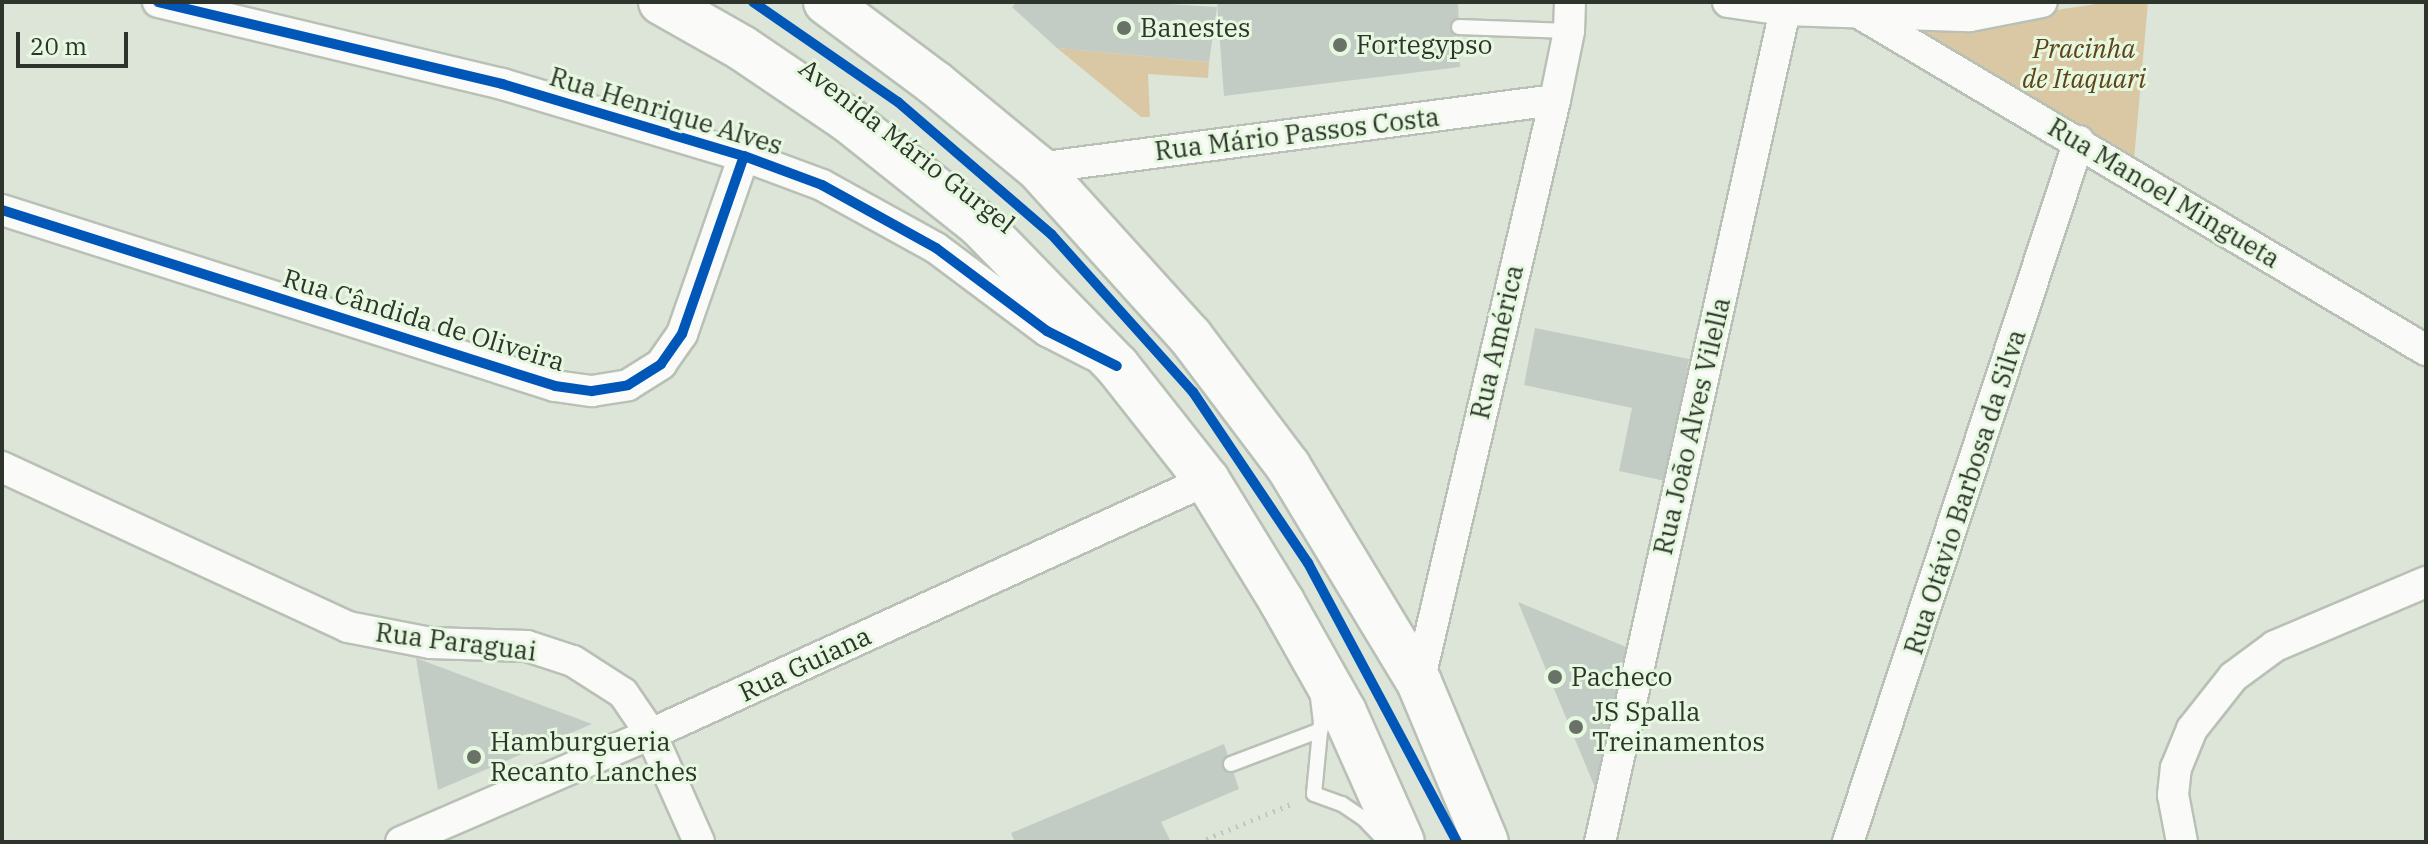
<!DOCTYPE html>
<meta charset="utf-8">
<style>
body{margin:0}
#map{position:relative;width:2428px;height:844px;overflow:hidden;background:#dce5d8;font-family:"IBM Plex Serif",serif}
div>[style]{position:absolute}
[style*='--x']{left:calc(var(--x)*1px);top:calc(var(--y)*1px);width:calc(var(--w)*1px);rotate:calc(var(--a)*1deg)}
.green>*{inset:0;background:#dac8a5}
.building>*{inset:0;background:#c3ccc4}
.path>*{height:5px;margin-top:-2.5px;transform-origin:0;background:repeating-linear-gradient(90deg,#c2c5c0 0 2px,transparent 0 8px)}
.roads{filter:drop-shadow(2px 0 #b9c0b5) drop-shadow(-2px 0 #b9c0b5) drop-shadow(0 2px #b9c0b5) drop-shadow(0 -2px #b9c0b5)}
.service>*{height:14px;margin:-7px;padding:0 7px;transform-origin:7px;border-radius:7px;background:#fafbf9}
.minor>*{height:30px;margin:-15px;padding:0 15px;transform-origin:15px;border-radius:15px;background:#fafbf9}
.primary>*{height:44px;margin:-22px;padding:0 22px;transform-origin:22px;border-radius:22px;background:#fafbf9}
.cycleway>*{height:10px;margin:-5px;padding:0 5px;transform-origin:5px;border-radius:5px;background:#0057b8}
.dots>*{width:22px;height:22px;translate:-50% -50%;box-sizing:border-box;border:4px solid #e7f8e0;border-radius:50%}
span{translate:-50% -50%;white-space:nowrap;text-align:center;line-height:1.15;-webkit-text-stroke:6px #e7f8e0;paint-order:stroke}
.poi-label{font-size:26px;color:#2d342b}
.left{translate:0 -50%;text-align:left}
.park-label{font-size:26px;color:#604318;font-style:italic}
.street-label{font-size:26px;color:#2d342b}
.frame{position:absolute;inset:0;border:4px solid #2d342b;pointer-events:none}
.scale{position:absolute;left:16px;top:32px;width:112px;height:36px;box-sizing:border-box;border:4px solid #2d342b;border-top:0;padding-left:10px;font-size:24px;line-height:28px;white-space:nowrap;color:#2d342b;-webkit-text-stroke:6px #e7f8e0;paint-order:stroke}
</style>
<div id="map">
<div class="green">
<i style="clip-path:polygon(2110px 2px,2148px 2px,2134px 160px,1914px 31px)"></i>
<i style="clip-path:polygon(1057px 48px,1209px 62px,1208px 78px,1148px 74px,1150px 117px,1141px 117px)"></i>
</div>
<div class="building">
<i style="clip-path:polygon(1017px 2px,1135px 2px,1217px 7px,1209px 62px,1057px 48px,1012px 7px)"></i>
<i style="clip-path:polygon(1217px 2px,1458px 2px,1460px 67px,1224px 96px)"></i>
<i style="clip-path:polygon(1535px 328px,1689px 359px,1665px 481px,1619px 471px,1632px 408px,1524px 385px)"></i>
<i style="clip-path:polygon(1518px 602px,1631px 649px,1606px 790px,1596px 790px)"></i>
<i style="clip-path:polygon(416px 658px,592px 724px,438px 790px)"></i>
<i style="clip-path:polygon(1224px 744px,1239px 789px,1161px 822px,1171px 842px,1015px 842px,1011px 833px)"></i>
</div>
<div class="path">
<i style="--x:1199;--y:842;--w:100;--a:-22.4"></i>
</div>
<div class="roads">
<div class="service">
<i style="--x:1459;--y:27;--w:110;--a:2.1"></i>
<i style="--x:1318;--y:698;--w:23;--a:83"></i>
<i style="--x:1321;--y:721;--w:73;--a:95.5"></i>
<i style="--x:1314;--y:794;--w:30;--a:20"></i>
<i style="--x:1342;--y:804;--w:25;--a:34"></i>
<i style="--x:1363;--y:818;--w:28;--a:46"></i>
<i style="--x:1231;--y:764;--w:96;--a:-20.7"></i>
</div>
<div class="minor">
<i style="--x:158;--y:2;--w:354;--a:13.4"></i>
<i style="--x:502;--y:84;--w:252;--a:16.6"></i>
<i style="--x:744;--y:156;--w:83;--a:20.4"></i>
<i style="--x:822;--y:185;--w:130;--a:28.9"></i>
<i style="--x:936;--y:248;--w:139;--a:36.8"></i>
<i style="--x:1047;--y:331;--w:53;--a:27.1"></i>
<i style="--x:1728;--y:2;--w:58;--a:8"></i>
<i style="--x:1785;--y:10;--w:185;--a:1.9"></i>
<i style="--x:1970;--y:16;--w:73;--a:-11"></i>
<i style="--x:1859;--y:13;--w:660;--a:30.73"></i>
<i style="--x:1038;--y:168;--w:521;--a:-7.49"></i>
<i style="--x:2;--y:210;--w:580;--a:17.65"></i>
<i style="--x:555;--y:386;--w:37;--a:8"></i>
<i style="--x:592;--y:391;--w:36;--a:-9"></i>
<i style="--x:628;--y:385;--w:39;--a:-32"></i>
<i style="--x:661;--y:364;--w:37;--a:-55"></i>
<i style="--x:682;--y:334;--w:188;--a:-70.8"></i>
<i style="--x:2;--y:467;--w:381;--a:24.8"></i>
<i style="--x:348;--y:627;--w:84;--a:11"></i>
<i style="--x:430;--y:643;--w:97;--a:1.8"></i>
<i style="--x:527;--y:646;--w:48;--a:18.1"></i>
<i style="--x:573;--y:661;--w:59;--a:32.6"></i>
<i style="--x:623;--y:693;--w:50;--a:55.7"></i>
<i style="--x:651;--y:734;--w:118;--a:66"></i>
<i style="--x:1419;--y:682;--w:598;--a:-76.85"></i>
<i style="--x:1555;--y:100;--w:70;--a:-78.5"></i>
<i style="--x:1569;--y:31;--w:29;--a:-88"></i>
<i style="--x:401;--y:842;--w:272;--a:-23.4"></i>
<i style="--x:651;--y:734;--w:611;--a:-24.55"></i>
<i style="--x:1600;--y:842;--w:852;--a:-77.46"></i>
<i style="--x:1848;--y:842;--w:738;--a:-71.76"></i>
<i style="--x:2182;--y:842;--w:48;--a:-100.8"></i>
<i style="--x:2173;--y:795;--w:27;--a:-84"></i>
<i style="--x:2176;--y:768;--w:42;--a:-67.7"></i>
<i style="--x:2192;--y:729;--w:66;--a:-51.7"></i>
<i style="--x:2233;--y:677;--w:52;--a:-36.4"></i>
<i style="--x:2275;--y:646;--w:164;--a:-23"></i>
</div>
<div class="primary">
<i style="--x:661;--y:2;--w:93;--a:29.6"></i>
<i style="--x:742;--y:48;--w:127;--a:34.1"></i>
<i style="--x:847;--y:119;--w:169;--a:38.5"></i>
<i style="--x:979;--y:224;--w:198;--a:45.8"></i>
<i style="--x:1117;--y:366;--w:145;--a:51.7"></i>
<i style="--x:1207;--y:480;--w:143;--a:58.4"></i>
<i style="--x:1282;--y:602;--w:126;--a:60.6"></i>
<i style="--x:1344;--y:712;--w:142;--a:66"></i>
<i style="--x:826;--y:2;--w:137;--a:36.7"></i>
<i style="--x:936;--y:84;--w:132;--a:39.5"></i>
<i style="--x:1038;--y:168;--w:227;--a:47.9"></i>
<i style="--x:1190;--y:336;--w:163;--a:53"></i>
<i style="--x:1288;--y:466;--w:253;--a:58.8"></i>
<i style="--x:1419;--y:682;--w:173;--a:67.3"></i>
</div>
</div>
<div class="cycleway">
<i style="--x:158;--y:2;--w:354;--a:13.4"></i>
<i style="--x:502;--y:84;--w:252;--a:16.6"></i>
<i style="--x:744;--y:156;--w:83;--a:20.4"></i>
<i style="--x:822;--y:185;--w:130;--a:28.9"></i>
<i style="--x:936;--y:248;--w:139;--a:36.8"></i>
<i style="--x:1047;--y:331;--w:78;--a:26.6"></i>
<i style="--x:753;--y:2;--w:176;--a:34.6"></i>
<i style="--x:898;--y:102;--w:203;--a:40.8"></i>
<i style="--x:1052;--y:235;--w:211;--a:48.1"></i>
<i style="--x:1193;--y:392;--w:206;--a:56.1"></i>
<i style="--x:1308;--y:563;--w:316;--a:61.9"></i>
<i style="--x:2;--y:210;--w:580;--a:17.65"></i>
<i style="--x:555;--y:386;--w:37;--a:8"></i>
<i style="--x:592;--y:391;--w:36;--a:-9"></i>
<i style="--x:628;--y:385;--w:39;--a:-32"></i>
<i style="--x:661;--y:364;--w:37;--a:-55"></i>
<i style="--x:682;--y:334;--w:188;--a:-70.8"></i>
</div>
<div class="dots">
<i style="left:1124px;top:28px;background:#6a7268"></i>
<i style="left:1340px;top:45px;background:#6a7268"></i>
<i style="left:1555px;top:677px;background:#6a7268"></i>
<i style="left:1576px;top:727px;background:#6a7268"></i>
<i style="left:474px;top:757px;background:#6a7268"></i>
</div>
<div class="poi-label">
<span class="left" style="left:1140px;top:28px">Banestes</span>
<span class="left" style="left:1356px;top:45px">Fortegypso</span>
<span class="left" style="left:1571px;top:677px">Pacheco</span>
<span class="left" style="left:1592px;top:727px">JS Spalla<br>Treinamentos</span>
<span class="left" style="left:490px;top:757px">Hamburgueria<br>Recanto Lanches</span>
</div>
<div class="park-label">
<span style="left:2084px;top:64px">Pracinha<br>de Itaquari</span>
</div>
<div class="street-label">
<span style="left:666px;top:111px;rotate:17deg">Rua Henrique Alves</span>
<span style="left:1297px;top:134px;rotate:-7deg">Rua Mário Passos Costa</span>
<span style="left:907px;top:146px;rotate:38deg">Avenida Mário Gurgel</span>
<span style="left:2164px;top:193px;rotate:31deg">Rua Manoel Mingueta</span>
<span style="left:424px;top:320px;rotate:17deg">Rua Cândida de Oliveira</span>
<span style="left:1497px;top:342px;rotate:-77deg">Rua América</span>
<span style="left:1692px;top:426px;rotate:-77deg">Rua João Alves Vilella</span>
<span style="left:1965px;top:492px;rotate:-72deg">Rua Otávio Barbosa da Silva</span>
<span style="left:456px;top:642px;rotate:7deg">Rua Paraguai</span>
<span style="left:805px;top:664px;rotate:-25deg">Rua Guiana</span>
</div>
<div class="frame"></div>
<div class="scale">20 m</div>
</div>
